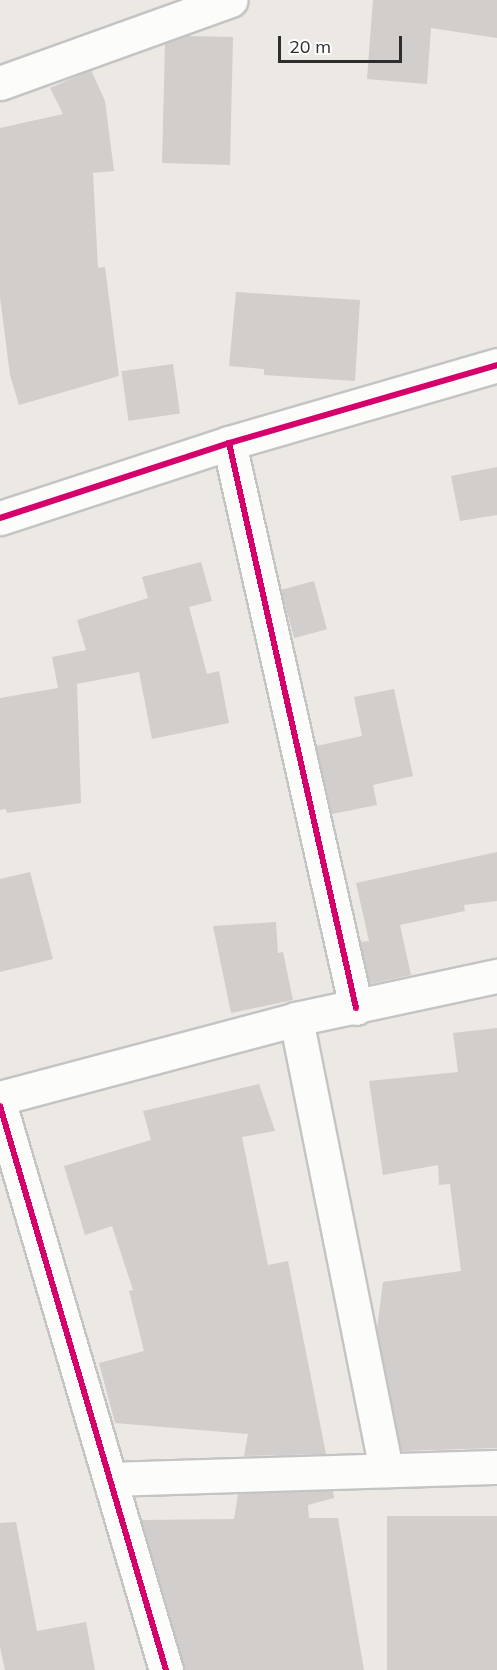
<!DOCTYPE html>
<style>
body{margin:0}
#map{position:relative;width:497px;height:1670px;overflow:hidden;background:#ece8e4;font-family:Mulish,sans-serif}
div>[style]{position:absolute}
[style*='--x']{left:calc(var(--x)*1px);top:calc(var(--y)*1px);width:calc(var(--w)*1px);rotate:calc(var(--a)*1deg)}
.building>*{inset:0;background:#d1cecb;transform-origin:0 0}
.roads{filter:drop-shadow(2px 0 #c5c4c5) drop-shadow(-2px 0 #c5c4c5) drop-shadow(0 2px #c5c4c5) drop-shadow(0 -2px #c5c4c5)}
.minor>*{height:33px;margin:-16.5px;padding:0 16.5px;transform-origin:16.5px;border-radius:16.5px;background:#fcfcfb}
.cycleway>*{height:6px;margin:-3px;padding:0 3px;transform-origin:3px;border-radius:3px;background:#d6006c}
span{translate:-50% -50%;white-space:nowrap;text-align:center;line-height:1.15;-webkit-text-stroke:4.5px #fff;paint-order:stroke}
.scale{position:absolute;left:278px;top:36px;width:124px;height:27px;box-sizing:border-box;border:3px solid #2e2e2e;border-top:0;padding-left:8px;font-size:18px;line-height:21px;white-space:nowrap;color:#2e2e2e;-webkit-text-stroke:4px #fff;paint-order:stroke}
</style>
<div id="map">
<div class="building">
<i style="clip-path:polygon(373px 0,497px 0,497px 38px,431px 28px,427px 84px,367px 79px)"></i>
<i style="clip-path:polygon(187px 36px,233px 37px,230px 165px,162px 163px,165px 44px)"></i>
<i style="clip-path:polygon(91px 70px,105px 101px,114px 171px,93px 173px,98px 268px,105px 267px,119px 376px,19px 405px,10px 375px,0 297px,0 128px,63px 114px,50px 88px)"></i>
<i style="clip-path:polygon(236px 292px,360px 300px,355px 381px,264px 375px,264px 369px,229px 366px)"></i>
<i style="left:173px;top:364px;width:50px;height:52px;rotate:82deg"></i>
<i style="clip-path:polygon(497px 467px,497px 515px,460px 521px,451px 476px)"></i>
<i style="clip-path:polygon(201px 562px,212px 601px,189px 607px,207px 674px,219px 671px,229px 723px,152px 739px,139px 672px,77px 684px,81px 803px,7px 813px,6px 809px,0 810px,0 698px,58px 688px,52px 657px,86px 650px,77px 620px,148px 598px,142px 577px)"></i>
<i style="left:314px;top:581px;width:50px;height:34px;rotate:75deg"></i>
<i style="clip-path:polygon(394px 689px,413px 776px,373px 785px,377px 805px,332px 814px,316px 746px,362px 736px,354px 697px)"></i>
<i style="clip-path:polygon(497px 852px,497px 901px,464px 905px,465px 911px,400px 925px,411px 975px,370px 984px,360px 942px,369px 941px,356px 883px)"></i>
<i style="clip-path:polygon(30px 872px,53px 959px,0 972px,0 879px)"></i>
<i style="clip-path:polygon(276px 922px,278px 953px,283px 952px,293px 1000px,231px 1013px,213px 926px)"></i>
<i style="clip-path:polygon(497px 1028px,497px 1448px,401px 1451px,377px 1328px,383px 1282px,461px 1271px,450px 1184px,439px 1185px,438px 1165px,383px 1175px,369px 1081px,458px 1072px,453px 1033px)"></i>
<i style="clip-path:polygon(259px 1084px,275px 1131px,242px 1137px,268px 1265px,288px 1261px,326px 1454px,244px 1456px,248px 1434px,115px 1423px,99px 1363px,144px 1351px,129px 1291px,133px 1290px,112px 1226px,85px 1235px,64px 1166px,151px 1140px,143px 1111px)"></i>
<i style="clip-path:polygon(333px 1491px,334px 1498px,308px 1505px,309px 1518px,338px 1518px,364px 1670px,184px 1670px,141px 1520px,234px 1519px,238px 1494px)"></i>
<i style="left:497px;top:1516px;width:154px;height:110px;rotate:90deg"></i>
<i style="clip-path:polygon(16px 1522px,37px 1631px,86px 1622px,95px 1670px,5px 1670px,0 1647px,0 1523px)"></i>
</div>
<div class="roads">
<div class="minor">
<i style="--x:0;--y:83;--w:245;--a:-19.8"></i>
<i style="--x:229;--y:443;--w:579;--a:77.33"></i>
<i style="--x:0;--y:518;--w:241;--a:-18.1"></i>
<i style="--x:229;--y:443;--w:279;--a:-16.2"></i>
<i style="--x:296;--y:1019;--w:460;--a:78.7"></i>
<i style="--x:0;--y:1098;--w:306;--a:-14.9"></i>
<i style="--x:296;--y:1019;--w:206;--a:-12.1"></i>
<i style="--x:0;--y:1106;--w:588;--a:73.6"></i>
<i style="--x:110;--y:1479;--w:387;--a:-1.8"></i>
</div>
</div>
<div class="cycleway">
<i style="--x:229;--y:443;--w:579;--a:77.33"></i>
<i style="--x:0;--y:518;--w:241;--a:-18.1"></i>
<i style="--x:229;--y:443;--w:279;--a:-16.2"></i>
<i style="--x:0;--y:1106;--w:588;--a:73.6"></i>
</div>
<div class="scale">20 m</div>
</div>
